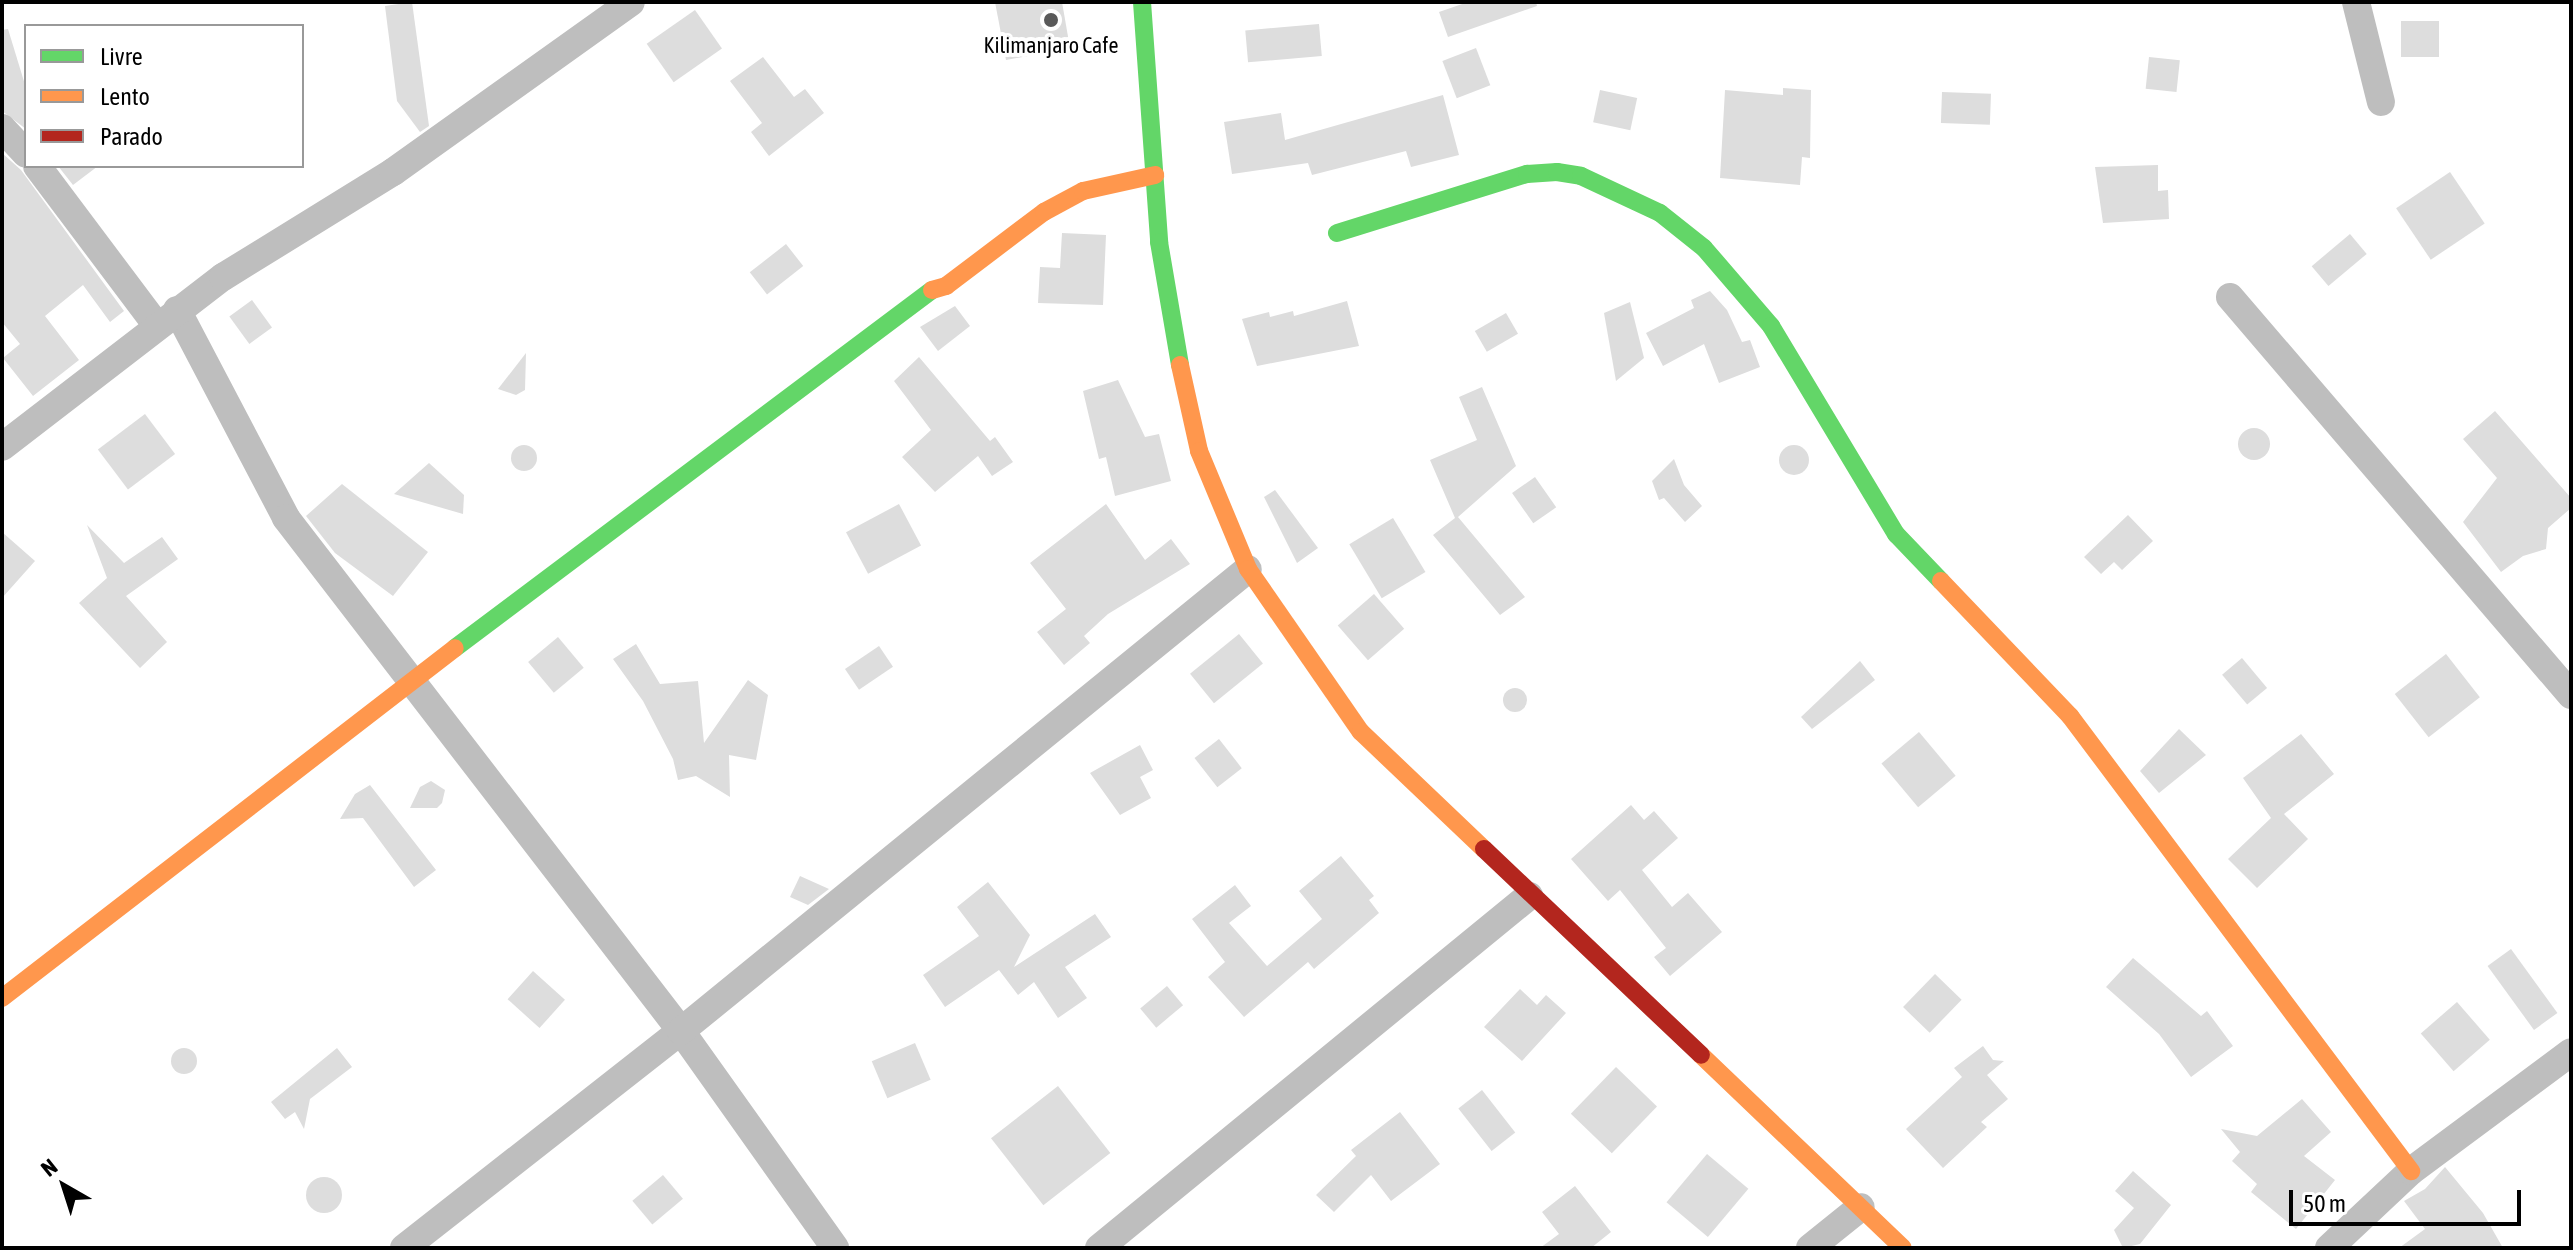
<!DOCTYPE html>
<style>
body{margin:0}
#map{position:relative;width:2573px;height:1250px;overflow:hidden;background:#fff;font-family:"Asap Condensed",sans-serif}
div>[style]{position:absolute}
[style*='--x']{left:calc(var(--x)*1px);top:calc(var(--y)*1px);width:calc(var(--w)*1px);rotate:calc(var(--a)*1deg)}
.building>*{inset:0;background:#ddd;transform-origin:0 0}
.round{border-radius:50%}
.street>*{height:28px;margin:-14px;padding:0 14px;transform-origin:14px;border-radius:14px;background:#bebebe}
.fast>*{height:18px;margin:-9px;padding:0 9px;transform-origin:9px;border-radius:9px;background:#63d668}
.slow>*{height:18px;margin:-9px;padding:0 9px;transform-origin:9px;border-radius:9px;background:#ff974d}
.jam>*{height:18px;margin:-9px;padding:0 9px;transform-origin:9px;border-radius:9px;background:#b3261e}
.dots>*{width:22px;height:22px;translate:-50% -50%;box-sizing:border-box;border:4px solid #fff;border-radius:50%}
span{translate:-50% -50%;white-space:nowrap;text-align:center;line-height:1.15;-webkit-text-stroke:8px #fff;paint-order:stroke}
.poi-label{font-size:22px;color:#000}
.frame{position:absolute;inset:0;border:4px solid #000;pointer-events:none}
.legend{position:absolute;left:24px;top:24px;width:280px;height:144px;box-sizing:border-box;background:#fff;border:2px solid #999;margin:0;padding:10px 14px;list-style:none;font-size:24px;color:#000}
.legend li{display:flex;align-items:center;gap:16px;height:40px}
.legend b{width:40px;border:2px solid #999}
.north{position:absolute;left:24px;top:1146px;width:80px;height:80px;-webkit-text-stroke:6px #fff;paint-order:stroke;rotate:321deg;font-size:22px;font-weight:700;line-height:32px;text-align:center;color:#000}
.north::after{content:'';display:block;margin:auto;width:28px;height:36px;background:#000;clip-path:polygon(50% 0,100% 100%,50% 72%,0 100%)}
.scale{position:absolute;left:2289px;top:1190px;width:232px;height:36px;box-sizing:border-box;border:4px solid #000;border-top:0;padding-left:10px;font-size:24px;line-height:28px;white-space:nowrap;color:#000;-webkit-text-stroke:6px #fff;paint-order:stroke}
</style>
<div id="map">
<div class="building">
<i style="clip-path:polygon(412px 2px,429px 126px,420px 132px,397px 101px,385px 6px)"></i>
<i style="clip-path:polygon(995px 2px,1062px 2px,1070px 48px,1006px 60px)"></i>
<i style="clip-path:polygon(1468px 2px,1536px 2px,1537px 6px,1448px 37px,1439px 12px)"></i>
<i style="left:695px;top:10px;width:47px;height:59px;rotate:55deg"></i>
<i style="left:2401px;top:21px;width:38px;height:36px"></i>
<i style="left:1319px;top:24px;width:32px;height:74px;rotate:85deg"></i>
<i style="clip-path:polygon(8px 29px,26px 88px,26px 129px,2px 111px,2px 30px)"></i>
<i style="left:1476px;top:48px;width:40px;height:36px;rotate:69deg"></i>
<i style="clip-path:polygon(763px 57px,794px 97px,805px 89px,824px 113px,769px 156px,751px 132px,762px 123px,730px 81px)"></i>
<i style="left:2149px;top:57px;width:31px;height:32px;rotate:6deg"></i>
<i style="clip-path:polygon(1783px 88px,1811px 90px,1810px 158px,1802px 157px,1800px 185px,1720px 178px,1725px 90px,1783px 95px)"></i>
<i style="left:1600px;top:90px;width:38px;height:33px;rotate:12deg"></i>
<i style="left:1942px;top:92px;width:49px;height:31px;rotate:2deg"></i>
<i style="clip-path:polygon(1443px 95px,1459px 155px,1411px 167px,1406px 151px,1312px 175px,1308px 163px,1232px 174px,1224px 122px,1281px 113px,1285px 140px)"></i>
<i style="clip-path:polygon(2px 153px,21px 170px,124px 311px,110px 322px,83px 285px,45px 316px,79px 360px,33px 396px,3px 358px,20px 344px,2px 322px)"></i>
<i style="clip-path:polygon(2158px 165px,2158px 191px,2168px 190px,2169px 219px,2103px 223px,2095px 167px)"></i>
<i style="clip-path:polygon(58px 166px,98px 166px,73px 185px)"></i>
<i style="left:2450px;top:172px;width:62px;height:65px;rotate:56deg"></i>
<i style="clip-path:polygon(1062px 233px,1106px 235px,1103px 305px,1038px 303px,1040px 267px,1060px 268px)"></i>
<i style="left:2350px;top:234px;width:26px;height:50px;rotate:50deg"></i>
<i style="left:786px;top:244px;width:28px;height:46px;rotate:52deg"></i>
<i style="clip-path:polygon(1710px 291px,1727px 310px,1742px 342px,1750px 340px,1760px 367px,1719px 383px,1704px 344px,1663px 366px,1646px 333px,1694px 308px,1691px 300px)"></i>
<i style="left:252px;top:300px;width:34px;height:28px;rotate:54deg"></i>
<i style="clip-path:polygon(1347px 301px,1359px 346px,1257px 366px,1242px 319px,1269px 312px,1270px 317px,1293px 311px,1294px 316px)"></i>
<i style="clip-path:polygon(1630px 302px,1644px 358px,1616px 381px,1604px 313px)"></i>
<i style="clip-path:polygon(955px 306px,970px 326px,938px 351px,920px 327px)"></i>
<i style="left:1506px;top:313px;width:24px;height:36px;rotate:60deg"></i>
<i style="clip-path:polygon(526px 353px,525px 390px,516px 395px,498px 389px)"></i>
<i style="clip-path:polygon(919px 357px,990px 441px,995px 437px,1013px 462px,992px 476px,978px 456px,935px 492px,902px 457px,931px 430px,894px 381px)"></i>
<i style="clip-path:polygon(1118px 380px,1145px 437px,1159px 434px,1171px 481px,1115px 496px,1106px 457px,1099px 459px,1083px 391px)"></i>
<i style="clip-path:polygon(1482px 387px,1516px 466px,1458px 517px,1525px 597px,1500px 615px,1433px 535px,1455px 518px,1430px 460px,1477px 440px,1459px 397px)"></i>
<i style="clip-path:polygon(2495px 411px,2571px 498px,2571px 508px,2548px 528px,2546px 549px,2523px 556px,2501px 572px,2463px 522px,2497px 478px,2463px 439px)"></i>
<i style="left:145px;top:414px;width:50px;height:59px;rotate:53deg"></i>
<i class="round" style="left:2238px;top:428px;width:32px;height:32px"></i>
<i class="round" style="left:1779px;top:445px;width:30px;height:30px"></i>
<i class="round" style="left:511px;top:445px;width:26px;height:26px"></i>
<i style="clip-path:polygon(1674px 459px,1684px 485px,1702px 506px,1685px 522px,1664px 498px,1659px 500px,1652px 481px)"></i>
<i style="clip-path:polygon(429px 463px,464px 495px,463px 514px,394px 494px)"></i>
<i style="left:1535px;top:477px;width:37px;height:28px;rotate:55deg"></i>
<i style="clip-path:polygon(342px 484px,428px 552px,393px 596px,335px 553px,306px 516px)"></i>
<i style="clip-path:polygon(1275px 490px,1318px 548px,1297px 563px,1264px 497px)"></i>
<i style="left:899px;top:504px;width:47px;height:60px;rotate:62deg"></i>
<i style="clip-path:polygon(1106px 504px,1145px 560px,1171px 539px,1190px 564px,1108px 614px,1084px 636px,1090px 643px,1064px 665px,1037px 632px,1066px 609px,1030px 563px)"></i>
<i style="clip-path:polygon(2128px 515px,2153px 541px,2122px 570px,2114px 562px,2101px 574px,2084px 557px)"></i>
<i style="left:1393px;top:518px;width:63px;height:51px;rotate:59deg"></i>
<i style="clip-path:polygon(87px 525px,124px 563px,162px 537px,178px 559px,126px 596px,167px 642px,140px 668px,79px 603px,107px 578px)"></i>
<i style="clip-path:polygon(2px 532px,35px 561px,2px 598px)"></i>
<i style="left:1374px;top:594px;width:46px;height:48px;rotate:49deg"></i>
<i style="left:1239px;top:634px;width:38px;height:63px;rotate:51deg"></i>
<i style="left:558px;top:637px;width:40px;height:39px;rotate:50deg"></i>
<i style="clip-path:polygon(636px 644px,660px 684px,698px 681px,704px 743px,748px 680px,768px 695px,756px 760px,729px 755px,730px 797px,696px 776px,678px 780px,673px 759px,643px 701px,613px 659px)"></i>
<i style="left:879px;top:646px;width:25px;height:41px;rotate:56deg"></i>
<i style="left:2446px;top:654px;width:55px;height:65px;rotate:52deg"></i>
<i style="left:2242px;top:658px;width:39px;height:26px;rotate:50deg"></i>
<i style="clip-path:polygon(1860px 661px,1875px 680px,1812px 729px,1801px 717px)"></i>
<i class="round" style="left:1503px;top:688px;width:24px;height:24px"></i>
<i style="clip-path:polygon(2179px 729px,2206px 755px,2159px 793px,2140px 771px)"></i>
<i style="left:1919px;top:732px;width:57px;height:49px;rotate:50deg"></i>
<i style="clip-path:polygon(2301px 734px,2334px 774px,2284px 814px,2308px 839px,2257px 888px,2228px 859px,2271px 818px,2243px 778px)"></i>
<i style="left:1219px;top:739px;width:37px;height:31px;rotate:52deg"></i>
<i style="clip-path:polygon(1140px 745px,1153px 770px,1140px 777px,1151px 798px,1120px 815px,1090px 773px)"></i>
<i style="clip-path:polygon(431px 781px,445px 790px,442px 803px,437px 808px,410px 808px,420px 787px)"></i>
<i style="clip-path:polygon(370px 785px,436px 870px,414px 887px,363px 818px,340px 819px,355px 794px)"></i>
<i style="clip-path:polygon(1631px 805px,1644px 820px,1654px 811px,1678px 838px,1642px 870px,1672px 907px,1688px 893px,1722px 932px,1670px 976px,1654px 957px,1666px 948px,1620px 890px,1608px 901px,1571px 859px)"></i>
<i style="clip-path:polygon(1341px 856px,1374px 896px,1369px 900px,1379px 913px,1314px 969px,1308px 962px,1244px 1017px,1208px 977px,1225px 962px,1192px 919px,1235px 885px,1251px 906px,1229px 923px,1267px 966px,1322px 919px,1299px 891px)"></i>
<i style="clip-path:polygon(800px 876px,829px 889px,808px 905px,790px 897px)"></i>
<i style="clip-path:polygon(988px 882px,1030px 935px,1014px 967px,1095px 914px,1111px 937px,1065px 967px,1087px 998px,1058px 1018px,1034px 982px,1018px 995px,999px 970px,945px 1007px,923px 975px,979px 936px,957px 907px)"></i>
<i style="left:2511px;top:949px;width:79px;height:29px;rotate:54deg"></i>
<i style="clip-path:polygon(2133px 958px,2201px 1016px,2207px 1011px,2233px 1046px,2191px 1077px,2159px 1034px,2106px 987px)"></i>
<i style="left:533px;top:971px;width:43px;height:38px;rotate:42deg"></i>
<i style="left:1935px;top:974px;width:37px;height:46px;rotate:44deg"></i>
<i style="left:1167px;top:986px;width:25px;height:35px;rotate:50deg"></i>
<i style="clip-path:polygon(1520px 989px,1537px 1005px,1546px 995px,1566px 1013px,1522px 1061px,1484px 1027px)"></i>
<i style="left:2457px;top:1002px;width:50px;height:48px;rotate:49deg"></i>
<i style="left:915px;top:1043px;width:40px;height:47px;rotate:67deg"></i>
<i style="clip-path:polygon(1983px 1046px,1993px 1060px,2004px 1061px,1987px 1075px,2008px 1099px,1981px 1122px,1987px 1127px,1943px 1168px,1906px 1129px,1962px 1077px,1954px 1068px)"></i>
<i style="clip-path:polygon(337px 1048px,352px 1067px,310px 1099px,304px 1129px,295px 1112px,285px 1119px,271px 1102px)"></i>
<i class="round" style="left:171px;top:1048px;width:26px;height:26px"></i>
<i style="left:1616px;top:1067px;width:57px;height:65px;rotate:44deg"></i>
<i style="left:1058px;top:1086px;width:85px;height:85px;rotate:52deg"></i>
<i style="left:1482px;top:1090px;width:54px;height:30px;rotate:52deg"></i>
<i style="clip-path:polygon(2302px 1099px,2331px 1132px,2304px 1156px,2335px 1180px,2296px 1229px,2251px 1192px,2257px 1184px,2232px 1161px,2240px 1152px,2221px 1129px,2257px 1136px)"></i>
<i style="clip-path:polygon(1400px 1112px,1440px 1164px,1391px 1201px,1371px 1175px,1334px 1212px,1316px 1195px,1356px 1156px,1351px 1150px)"></i>
<i style="left:1707px;top:1154px;width:54px;height:63px;rotate:40deg"></i>
<i style="clip-path:polygon(2445px 1167px,2483px 1213px,2503px 1248px,2399px 1248px,2425px 1229px,2404px 1201px,2425px 1189px)"></i>
<i style="clip-path:polygon(2133px 1171px,2171px 1205px,2140px 1244px,2123px 1248px,2114px 1230px,2134px 1208px,2115px 1191px)"></i>
<i style="left:663px;top:1175px;width:31px;height:40px;rotate:50deg"></i>
<i class="round" style="left:306px;top:1177px;width:36px;height:36px"></i>
<i style="clip-path:polygon(1575px 1186px,1611px 1232px,1591px 1248px,1540px 1248px,1559px 1234px,1542px 1212px)"></i>
</div>
<div class="street">
<i style="--x:2356;--y:2;--w:103;--a:76"></i>
<i style="--x:2;--y:128;--w:35;--a:47"></i>
<i style="--x:37;--y:166;--w:200;--a:53.1"></i>
<i style="--x:2230;--y:297;--w:524;--a:49.41"></i>
<i style="--x:177;--y:310;--w:235;--a:62.3"></i>
<i style="--x:286;--y:518;--w:647;--a:52.4"></i>
<i style="--x:681;--y:1031;--w:266;--a:54.6"></i>
<i style="--x:2;--y:447;--w:279;--a:-37.6"></i>
<i style="--x:223;--y:277;--w:200;--a:-31.7"></i>
<i style="--x:393;--y:172;--w:292;--a:-35.5"></i>
<i style="--x:404;--y:1248;--w:352;--a:-38.1"></i>
<i style="--x:681;--y:1031;--w:731;--a:-39.17"></i>
<i style="--x:1099;--y:1248;--w:556;--a:-39.3"></i>
<i style="--x:1810;--y:1248;--w:65;--a:-38.8"></i>
<i style="--x:2329;--y:1248;--w:112;--a:-43.2"></i>
<i style="--x:2411;--y:1171;--w:199;--a:-36.6"></i>
</div>
<div class="fast">
<i style="--x:1142;--y:2;--w:241;--a:85.9"></i>
<i style="--x:1159;--y:242;--w:125;--a:80.3"></i>
<i style="--x:1337;--y:233;--w:199;--a:-17.3"></i>
<i style="--x:1527;--y:174;--w:30;--a:-4"></i>
<i style="--x:1557;--y:172;--w:24;--a:9"></i>
<i style="--x:1581;--y:176;--w:87;--a:25.1"></i>
<i style="--x:1660;--y:213;--w:56;--a:38.5"></i>
<i style="--x:1704;--y:248;--w:103;--a:49.3"></i>
<i style="--x:1771;--y:326;--w:243;--a:59"></i>
<i style="--x:1896;--y:534;--w:65;--a:46.2"></i>
<i style="--x:455;--y:648;--w:596;--a:-36.89"></i>
</div>
<div class="slow">
<i style="--x:932;--y:290;--w:15;--a:-16"></i>
<i style="--x:946;--y:286;--w:123;--a:-37.1"></i>
<i style="--x:1044;--y:212;--w:44;--a:-28.3"></i>
<i style="--x:1083;--y:191;--w:74;--a:-12.5"></i>
<i style="--x:1180;--y:365;--w:88;--a:77.5"></i>
<i style="--x:1199;--y:451;--w:128;--a:67.4"></i>
<i style="--x:1248;--y:569;--w:198;--a:55.3"></i>
<i style="--x:1361;--y:732;--w:170;--a:43.6"></i>
<i style="--x:1941;--y:581;--w:187;--a:46.3"></i>
<i style="--x:2070;--y:716;--w:569;--a:53.15"></i>
<i style="--x:2;--y:998;--w:572;--a:-37.69"></i>
<i style="--x:1701;--y:1055;--w:279;--a:43.7"></i>
</div>
<div class="jam">
<i style="--x:1484;--y:849;--w:299;--a:43.5"></i>
</div>
<div class="dots">
<i style="left:1051px;top:20px;background:#595959"></i>
</div>
<div class="poi-label">
<span style="left:1051px;top:46px">Kilimanjaro Cafe</span>
</div>
<div class="frame"></div>
<ul class="legend">
<li><b style="height:10px;background:#63d668"></b>Livre</li>
<li><b style="height:10px;background:#ff974d"></b>Lento</li>
<li><b style="height:10px;background:#b3261e"></b>Parado</li>
</ul>
<div class="north">N</div>
<div class="scale">50 m</div>
</div>
